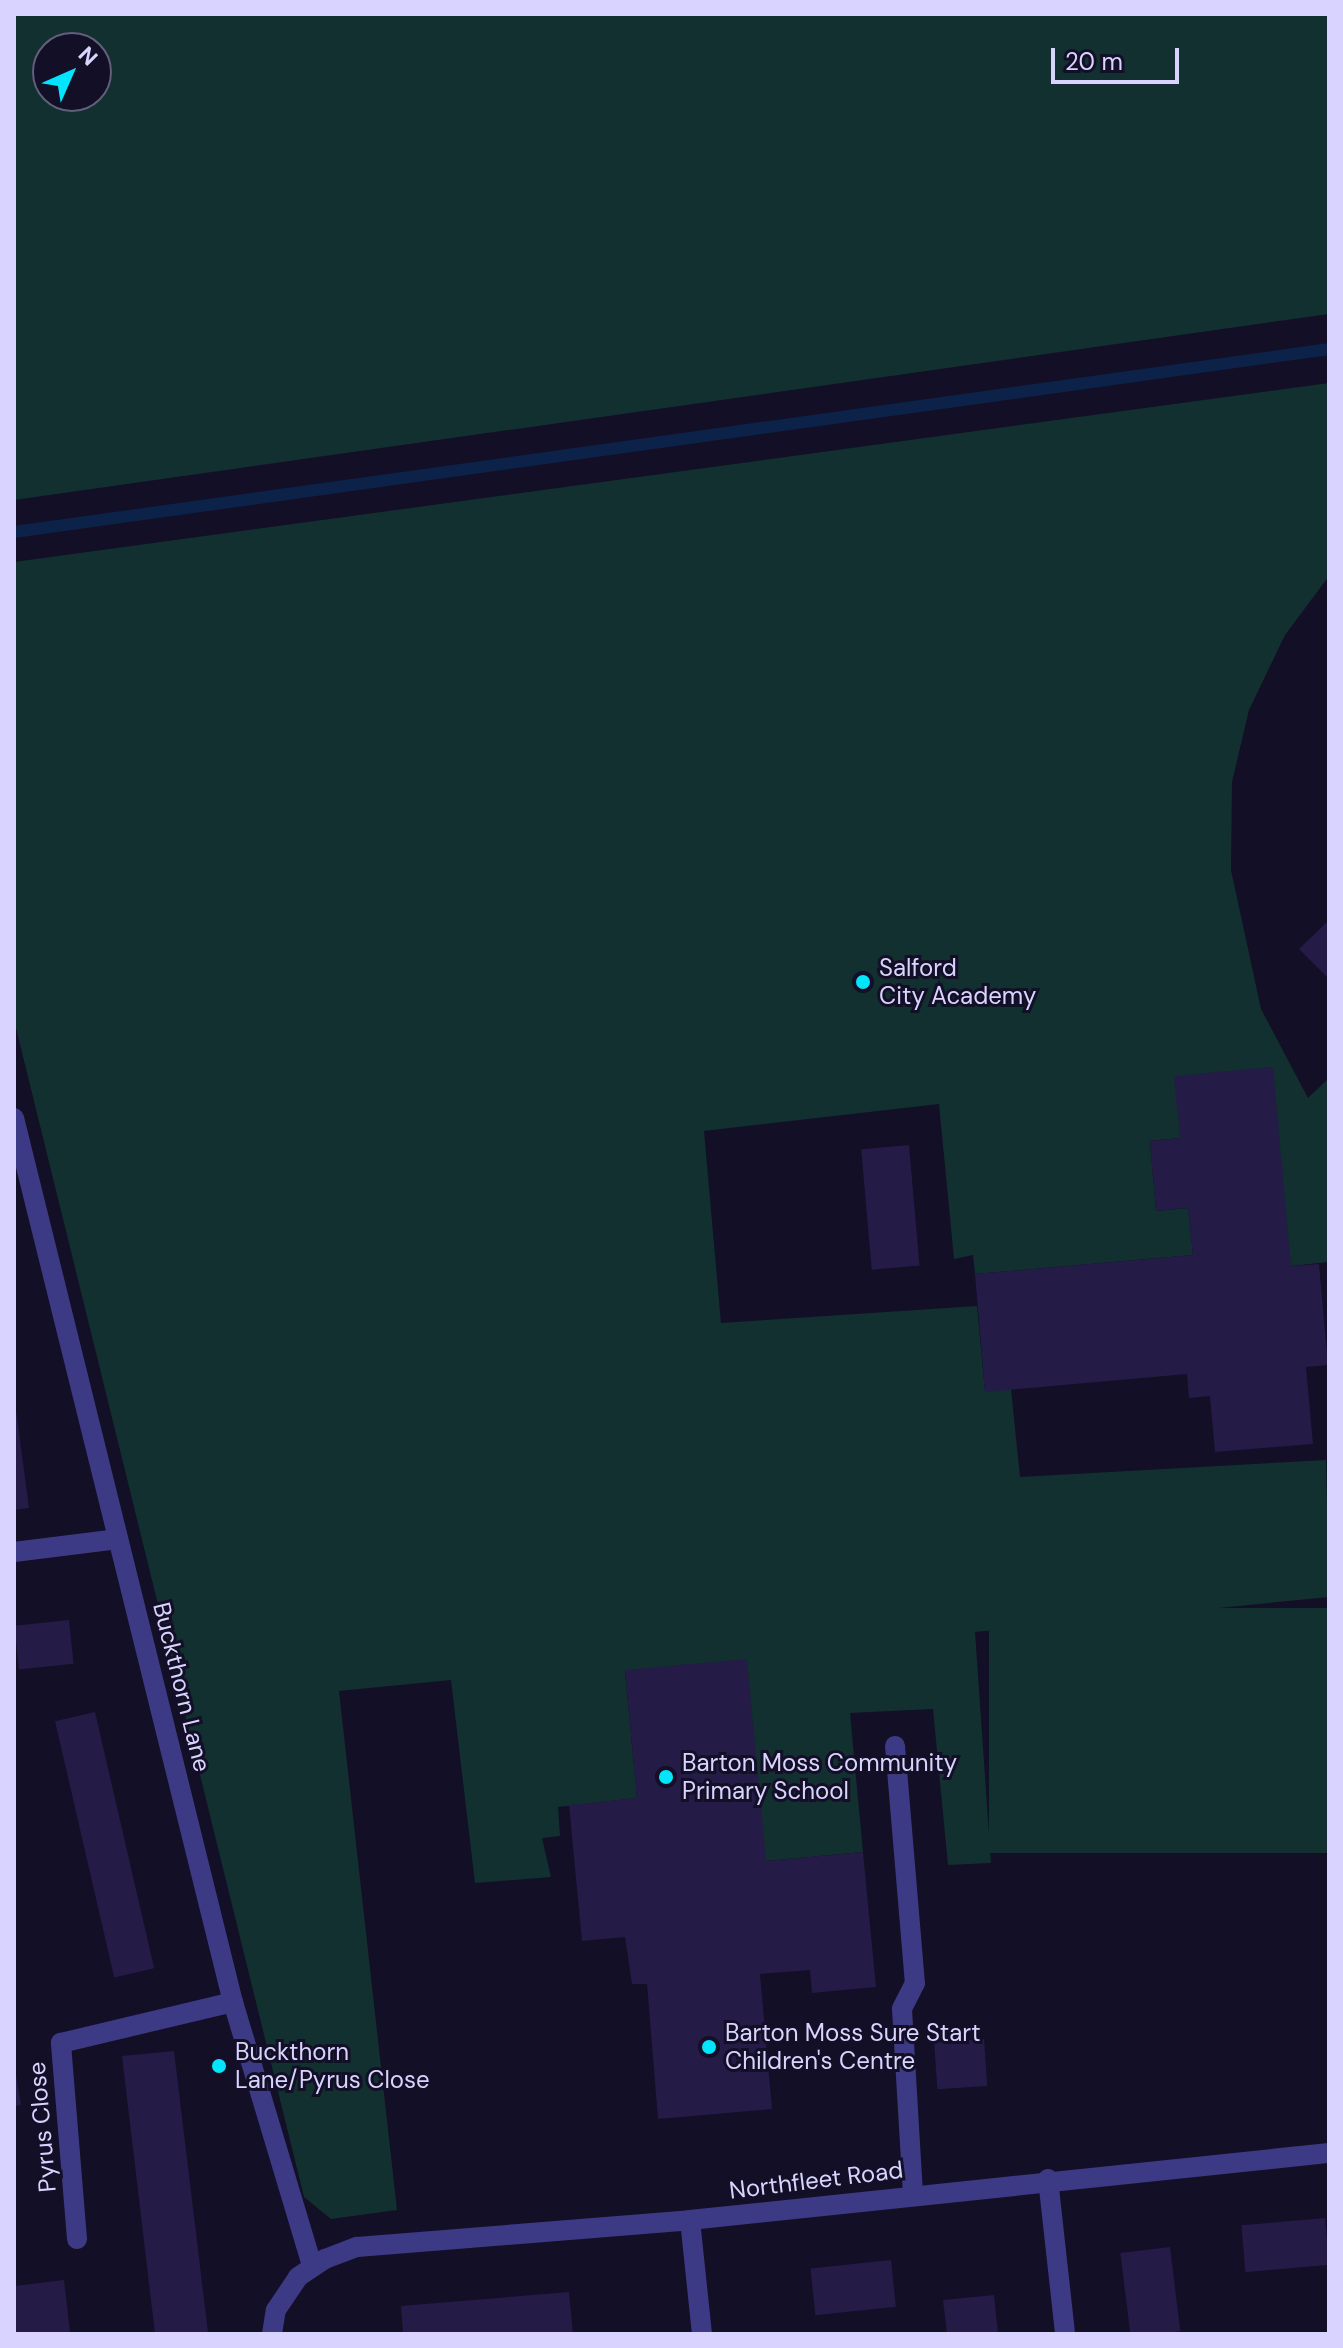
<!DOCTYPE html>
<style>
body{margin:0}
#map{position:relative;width:1343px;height:2348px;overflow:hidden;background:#130f26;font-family:"DM Sans",sans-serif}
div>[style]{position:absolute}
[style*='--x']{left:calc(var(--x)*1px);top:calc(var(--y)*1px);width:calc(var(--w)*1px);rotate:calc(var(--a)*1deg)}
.green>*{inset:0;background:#12302f;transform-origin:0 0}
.stream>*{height:12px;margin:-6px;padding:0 6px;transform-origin:6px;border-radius:6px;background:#0c2248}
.building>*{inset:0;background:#241b47;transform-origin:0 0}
.minor>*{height:20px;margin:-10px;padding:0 10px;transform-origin:10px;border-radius:10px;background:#3d3a85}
.dots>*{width:22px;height:22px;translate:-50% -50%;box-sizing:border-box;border:4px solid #130f26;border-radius:50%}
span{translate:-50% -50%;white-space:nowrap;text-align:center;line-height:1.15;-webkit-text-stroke:6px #130f26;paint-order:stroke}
.poi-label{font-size:24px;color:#d9d4ff}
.left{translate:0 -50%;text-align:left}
.street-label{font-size:24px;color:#d9d4ff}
.frame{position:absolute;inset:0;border:16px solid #d9d4ff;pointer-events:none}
.north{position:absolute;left:32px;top:32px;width:80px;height:80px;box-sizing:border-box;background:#130f26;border:2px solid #625e7d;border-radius:50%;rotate:45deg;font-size:22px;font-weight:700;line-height:32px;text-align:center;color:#d9d4ff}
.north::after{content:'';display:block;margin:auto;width:28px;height:36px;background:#00e5ff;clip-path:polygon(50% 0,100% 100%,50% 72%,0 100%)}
.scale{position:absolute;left:1051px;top:48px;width:128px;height:36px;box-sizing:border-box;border:4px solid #d9d4ff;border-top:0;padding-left:10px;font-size:24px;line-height:28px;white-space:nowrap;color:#d9d4ff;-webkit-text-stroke:6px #130f26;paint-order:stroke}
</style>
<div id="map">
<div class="green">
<i style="clip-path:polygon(evenodd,14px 14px,1329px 14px,1329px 314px,14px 500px,14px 14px,48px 48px,96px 48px,96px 96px,48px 96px,48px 48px)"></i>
<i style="clip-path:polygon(1329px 383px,1329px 576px,1285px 635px,1249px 710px,1232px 782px,1231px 870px,1261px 1009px,1308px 1098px,1329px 1078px,1329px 1262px,1291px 1266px,1180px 1138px,1150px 1141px,1156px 1211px,1188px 1208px,1193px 1255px,975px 1274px,973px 1255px,954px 1259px,939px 1104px,704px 1131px,721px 1323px,977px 1306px,985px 1391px,1011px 1389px,1020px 1477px,1326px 1460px,1329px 1597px,975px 1632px,991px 1863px,948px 1865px,933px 1709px,850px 1713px,863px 1852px,766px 1861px,625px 1671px,637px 1798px,558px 1807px,560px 1836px,542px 1838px,551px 1877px,475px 1883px,451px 1680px,339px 1691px,397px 2210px,331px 2219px,304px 2197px,14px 1020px,14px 562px)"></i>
<i style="left:1329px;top:1608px;width:245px;height:340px;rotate:90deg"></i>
</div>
<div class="stream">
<i style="--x:14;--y:532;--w:1328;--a:-7.92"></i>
</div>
<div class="building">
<i style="clip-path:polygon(1329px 920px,1329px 979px,1299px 949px)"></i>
<i style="clip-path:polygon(1273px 1067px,1291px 1266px,1319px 1264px,1328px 1365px,1306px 1367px,1313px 1444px,1215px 1452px,1210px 1396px,1189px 1398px,1187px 1374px,985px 1392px,975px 1274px,1193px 1255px,1188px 1208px,1156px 1211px,1150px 1141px,1180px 1138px,1174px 1076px)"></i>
<i style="left:909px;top:1145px;width:121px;height:48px;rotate:85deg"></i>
<i style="clip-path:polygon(14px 1395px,29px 1508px,14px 1510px)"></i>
<i style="left:69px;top:1620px;width:44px;height:55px;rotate:84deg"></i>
<i style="clip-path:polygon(747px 1659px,766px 1861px,863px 1852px,876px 1987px,812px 1993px,810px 1970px,760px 1974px,772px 2109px,658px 2119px,647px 1984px,632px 1984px,625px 1937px,582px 1941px,569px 1805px,637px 1798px,625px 1670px)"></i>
<i style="left:95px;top:1712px;width:263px;height:41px;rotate:77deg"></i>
<i style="left:984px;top:2039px;width:47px;height:50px;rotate:86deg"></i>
<i style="clip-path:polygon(174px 2051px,208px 2332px,193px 2334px,155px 2334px,122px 2056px)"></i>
<i style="clip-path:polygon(14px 2063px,21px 2105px,14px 2106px)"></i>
<i style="left:1325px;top:2218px;width:47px;height:84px;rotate:85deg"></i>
<i style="left:1170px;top:2247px;width:85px;height:50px;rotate:83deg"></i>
<i style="left:891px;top:2260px;width:47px;height:81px;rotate:84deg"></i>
<i style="clip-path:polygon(64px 2280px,70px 2332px,14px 2334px,14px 2286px)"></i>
<i style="clip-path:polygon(569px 2292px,573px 2334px,403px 2334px,401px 2306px)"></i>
<i style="clip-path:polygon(994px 2295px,998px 2334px,947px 2334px,943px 2300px)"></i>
</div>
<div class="minor">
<i style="--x:14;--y:1118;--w:911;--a:76.09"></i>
<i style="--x:233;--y:2002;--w:276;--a:73.3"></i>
<i style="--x:14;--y:1552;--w:105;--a:-7.1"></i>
<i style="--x:895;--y:1746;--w:238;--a:85.2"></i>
<i style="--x:915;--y:1983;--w:29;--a:117"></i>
<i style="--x:902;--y:2009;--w:186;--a:86.6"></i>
<i style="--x:1048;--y:2179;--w:156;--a:83.7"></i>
<i style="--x:690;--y:2220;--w:115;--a:84"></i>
<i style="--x:77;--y:2239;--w:197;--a:-94.7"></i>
<i style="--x:61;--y:2043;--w:177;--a:-13.4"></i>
<i style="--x:272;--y:2334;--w:24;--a:-81"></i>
<i style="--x:276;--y:2310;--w:40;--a:-56"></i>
<i style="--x:298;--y:2277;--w:32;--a:-34"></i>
<i style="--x:325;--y:2259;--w:34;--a:-21"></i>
<i style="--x:357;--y:2247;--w:334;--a:-4.6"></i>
<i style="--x:690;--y:2220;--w:643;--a:-5.99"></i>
</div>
<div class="dots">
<i style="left:863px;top:982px;background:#00e5ff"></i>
<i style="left:666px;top:1777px;background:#00e5ff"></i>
<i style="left:709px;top:2047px;background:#00e5ff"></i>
<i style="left:219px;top:2066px;background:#00e5ff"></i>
</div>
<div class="poi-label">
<span class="left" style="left:879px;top:982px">Salford<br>City Academy</span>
<span class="left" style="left:682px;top:1777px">Barton Moss Community<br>Primary School</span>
<span class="left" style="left:725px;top:2047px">Barton Moss Sure Start<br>Children's Centre</span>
<span class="left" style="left:235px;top:2066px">Buckthorn<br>Lane/Pyrus Close</span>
</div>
<div class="street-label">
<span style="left:182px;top:1687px;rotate:76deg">Buckthorn Lane</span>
<span style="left:42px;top:2127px;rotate:-95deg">Pyrus Close</span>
<span style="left:816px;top:2180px;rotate:-7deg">Northfleet Road</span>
</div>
<div class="frame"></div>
<div class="north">N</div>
<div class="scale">20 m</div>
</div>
